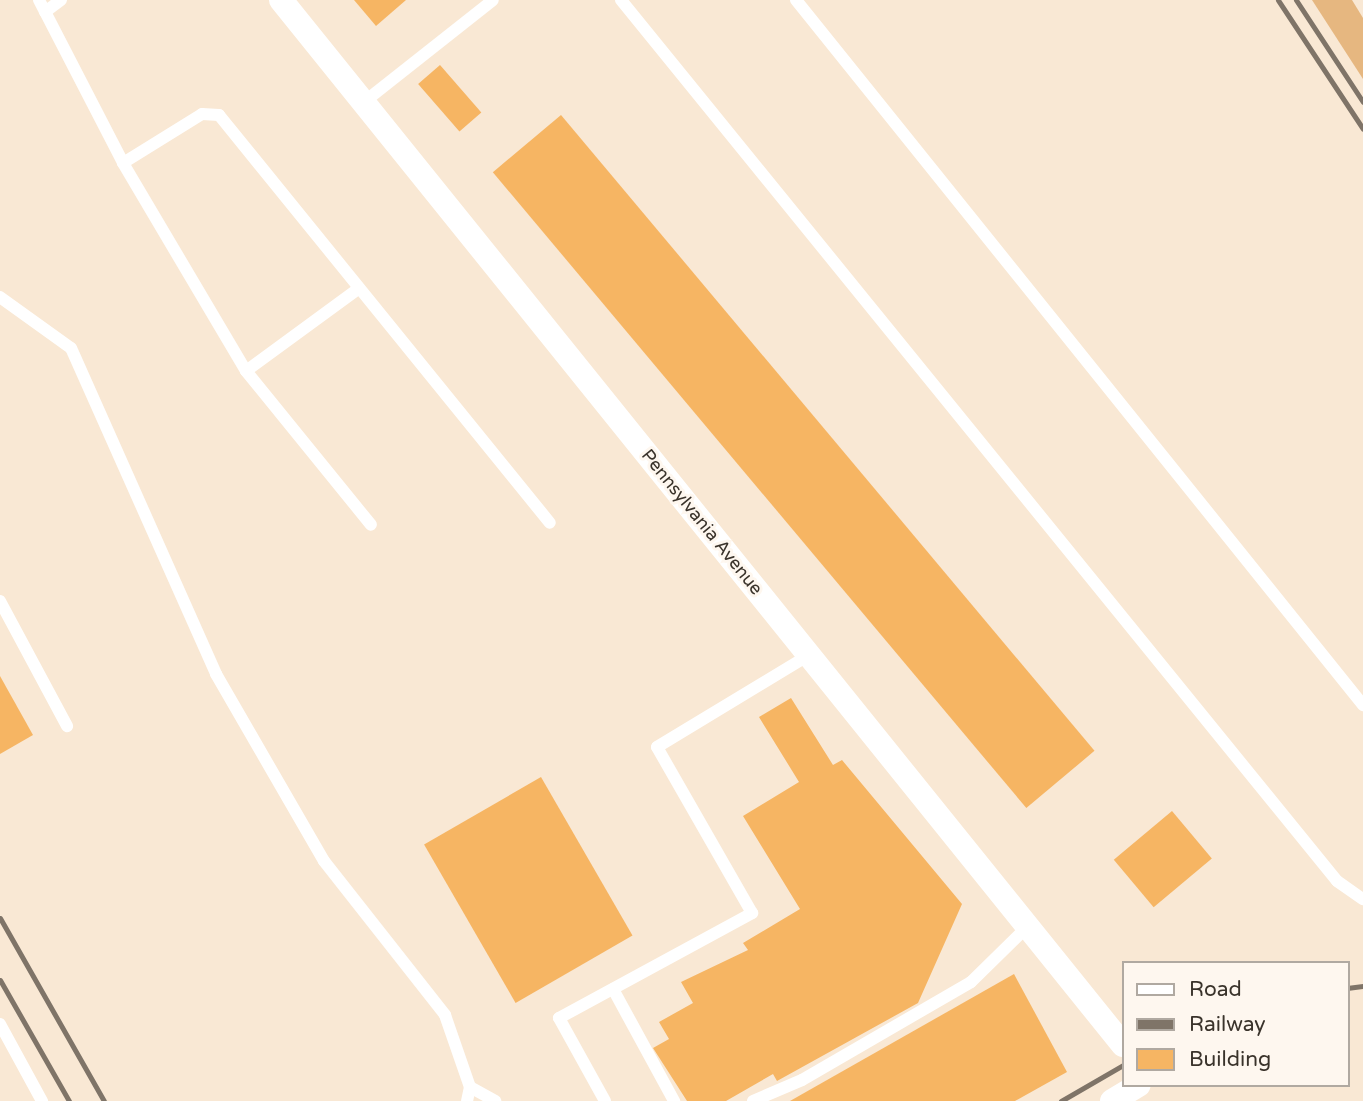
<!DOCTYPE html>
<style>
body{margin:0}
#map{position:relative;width:1363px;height:1101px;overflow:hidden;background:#f9e8d4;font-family:"Varela Round",sans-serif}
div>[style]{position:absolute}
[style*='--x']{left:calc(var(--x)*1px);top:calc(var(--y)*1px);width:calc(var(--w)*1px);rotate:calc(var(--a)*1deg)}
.green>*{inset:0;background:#e6b780}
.building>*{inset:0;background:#f6b563;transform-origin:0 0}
.lane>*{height:12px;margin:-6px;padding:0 6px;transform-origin:6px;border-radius:6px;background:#fff}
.street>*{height:24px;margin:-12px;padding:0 12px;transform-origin:12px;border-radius:12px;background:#fff}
.rail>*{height:5px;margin:-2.5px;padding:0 2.5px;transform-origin:2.5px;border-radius:2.5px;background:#7f7468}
span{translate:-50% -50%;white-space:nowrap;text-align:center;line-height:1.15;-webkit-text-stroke:6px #fef7ef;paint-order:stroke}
.street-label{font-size:18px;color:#3a332b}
.legend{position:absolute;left:1122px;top:961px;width:228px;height:126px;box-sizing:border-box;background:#fef7ef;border:2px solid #b0a9a1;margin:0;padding:9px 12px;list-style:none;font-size:21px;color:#3a332b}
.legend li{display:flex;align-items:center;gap:14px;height:35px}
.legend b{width:35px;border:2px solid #b0a9a1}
</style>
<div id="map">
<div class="green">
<i style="clip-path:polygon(1312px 0,1352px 0,1363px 18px,1363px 79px)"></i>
</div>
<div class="building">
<i style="clip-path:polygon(354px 0,406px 0,376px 26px)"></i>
<i style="left:440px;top:65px;width:63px;height:29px;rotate:49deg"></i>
<i style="left:561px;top:115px;width:830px;height:89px;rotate:50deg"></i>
<i style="clip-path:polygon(0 676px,33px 735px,0 754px)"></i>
<i style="clip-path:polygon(791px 698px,833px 765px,842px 760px,962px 904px,918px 1003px,777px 1081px,773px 1074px,726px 1101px,687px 1101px,653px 1048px,669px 1039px,659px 1022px,693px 1003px,681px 982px,748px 950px,743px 943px,800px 909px,743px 816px,799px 782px,759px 717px)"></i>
<i style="left:541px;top:777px;width:183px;height:135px;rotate:60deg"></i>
<i style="left:1172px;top:811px;width:62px;height:76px;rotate:50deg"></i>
<i style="clip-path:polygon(1014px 974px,1067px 1072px,1015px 1101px,790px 1101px)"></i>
</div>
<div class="lane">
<i style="--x:39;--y:0;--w:183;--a:62.7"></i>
<i style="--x:123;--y:163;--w:93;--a:-31.8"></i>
<i style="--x:202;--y:114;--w:17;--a:3"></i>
<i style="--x:219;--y:115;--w:525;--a:50.95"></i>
<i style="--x:621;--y:0;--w:1135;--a:50.9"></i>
<i style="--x:1337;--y:881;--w:32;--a:35"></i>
<i style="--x:796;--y:0;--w:905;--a:51.19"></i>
<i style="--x:45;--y:12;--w:20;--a:-37"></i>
<i style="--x:364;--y:102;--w:164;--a:-38.3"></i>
<i style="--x:123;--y:163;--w:242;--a:59.4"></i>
<i style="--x:246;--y:371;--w:198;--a:50.9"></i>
<i style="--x:0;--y:297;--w:87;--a:35.7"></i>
<i style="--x:71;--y:348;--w:357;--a:66"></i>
<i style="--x:216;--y:674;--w:216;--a:60"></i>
<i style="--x:324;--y:861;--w:196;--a:51.8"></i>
<i style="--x:445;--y:1015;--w:76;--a:70.9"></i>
<i style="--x:470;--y:1087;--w:14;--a:102"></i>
<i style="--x:246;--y:371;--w:139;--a:-36.2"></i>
<i style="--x:0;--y:601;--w:142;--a:61.8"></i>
<i style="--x:613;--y:989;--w:128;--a:61.4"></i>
<i style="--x:0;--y:1024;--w:88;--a:61.4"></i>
<i style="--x:470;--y:1087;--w:29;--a:29"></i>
<i style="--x:605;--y:1101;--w:95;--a:-119"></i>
<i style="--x:559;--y:1018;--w:220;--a:-28.5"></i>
<i style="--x:752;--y:913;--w:191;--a:-119.8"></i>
<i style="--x:657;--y:747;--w:178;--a:-31.2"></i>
<i style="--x:753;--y:1101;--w:53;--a:-23.2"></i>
<i style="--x:802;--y:1080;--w:195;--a:-30.1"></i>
<i style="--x:971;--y:982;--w:80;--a:-44.5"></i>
</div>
<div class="street">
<i style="--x:281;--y:0;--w:1342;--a:51.14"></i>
<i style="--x:1112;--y:1101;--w:31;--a:-31"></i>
</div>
<div class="rail">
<i style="--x:1278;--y:0;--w:154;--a:56.6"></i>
<i style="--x:1296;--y:0;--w:122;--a:56.7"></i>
<i style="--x:0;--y:918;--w:210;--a:60.4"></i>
<i style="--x:0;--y:980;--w:139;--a:60.3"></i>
<i style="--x:1347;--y:988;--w:16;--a:-7"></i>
<i style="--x:1061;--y:1101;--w:72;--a:-30.1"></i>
</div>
<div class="street-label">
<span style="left:702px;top:522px;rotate:51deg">Pennsylvania Avenue</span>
</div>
<ul class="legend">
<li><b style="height:9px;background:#fff"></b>Road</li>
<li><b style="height:9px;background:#7f7468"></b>Railway</li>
<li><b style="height:19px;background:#f6b563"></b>Building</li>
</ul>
</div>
